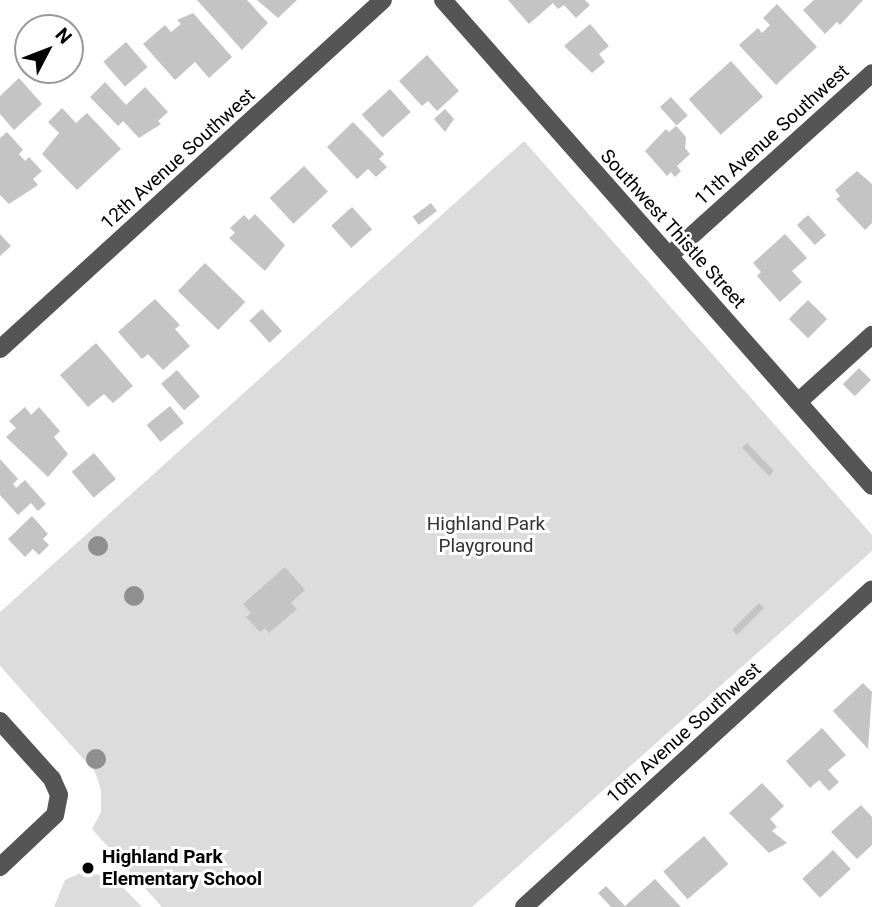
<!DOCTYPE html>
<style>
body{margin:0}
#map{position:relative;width:872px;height:907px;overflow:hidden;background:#fff;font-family:Roboto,sans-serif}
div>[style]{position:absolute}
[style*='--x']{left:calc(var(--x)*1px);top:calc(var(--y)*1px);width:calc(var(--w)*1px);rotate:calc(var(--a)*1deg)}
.green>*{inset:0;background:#dcdcdc}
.building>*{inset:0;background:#c4c4c4;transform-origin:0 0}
.minor>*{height:18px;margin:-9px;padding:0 9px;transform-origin:9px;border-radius:9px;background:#555}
.trees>*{width:20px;height:20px;margin:-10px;border-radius:50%;background:#8f8f8f}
.dots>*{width:19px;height:19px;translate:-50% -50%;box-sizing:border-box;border:4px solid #fff;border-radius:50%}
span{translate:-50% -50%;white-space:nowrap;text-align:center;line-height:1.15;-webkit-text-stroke:6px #fff;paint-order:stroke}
.street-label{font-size:19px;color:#000}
.park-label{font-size:19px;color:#333}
.poi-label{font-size:19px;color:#000;font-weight:700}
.left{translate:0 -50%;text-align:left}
.north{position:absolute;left:14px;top:14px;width:70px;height:70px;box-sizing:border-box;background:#fff;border:2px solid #999;border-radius:50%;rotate:48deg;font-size:19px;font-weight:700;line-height:28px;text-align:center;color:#000}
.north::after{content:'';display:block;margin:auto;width:24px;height:32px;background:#000;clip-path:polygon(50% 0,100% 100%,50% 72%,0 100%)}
</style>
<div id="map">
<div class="green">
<i style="clip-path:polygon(524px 141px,872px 535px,872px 551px,472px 907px,162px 907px,92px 829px,101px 812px,101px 790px,95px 772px,0 666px,0 612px)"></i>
<i style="clip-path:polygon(85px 871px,116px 880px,142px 907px,54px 907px,65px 880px)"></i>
</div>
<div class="building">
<i style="clip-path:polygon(197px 0,247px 0,268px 23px,242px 50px)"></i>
<i style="clip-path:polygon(257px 0,297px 0,278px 18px)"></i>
<i style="clip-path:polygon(508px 0,585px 0,590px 5px,576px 18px,564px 5px,558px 9px,553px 3px,529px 24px)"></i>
<i style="clip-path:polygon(814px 0,863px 0,840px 25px,837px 22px,825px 34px,803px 10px)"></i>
<i style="clip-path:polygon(777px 4px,817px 47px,776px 85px,739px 45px,758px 28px,762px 33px,770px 25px,763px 18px)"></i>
<i style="clip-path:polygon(193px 13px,232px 57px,209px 78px,195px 62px,175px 80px,143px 44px,165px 25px,171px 32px,181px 24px,177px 20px)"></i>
<i style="clip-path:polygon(590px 24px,609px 46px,599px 54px,605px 62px,592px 73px,564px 46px)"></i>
<i style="left:126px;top:42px;width:33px;height:30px;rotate:49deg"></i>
<i style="clip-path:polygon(427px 55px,459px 91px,437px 111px,428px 101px,422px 106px,399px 81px)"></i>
<i style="left:731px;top:61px;width:48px;height:57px;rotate:48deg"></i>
<i style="clip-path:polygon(19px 78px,42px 104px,14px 130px,0 114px,0 96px)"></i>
<i style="clip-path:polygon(105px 82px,126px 105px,145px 87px,168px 112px,158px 121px,161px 124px,139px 138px,123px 121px,118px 126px,90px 97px)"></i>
<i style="left:390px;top:89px;width:31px;height:38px;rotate:48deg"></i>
<i style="left:671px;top:97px;width:25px;height:15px;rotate:48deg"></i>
<i style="clip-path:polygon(62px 108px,76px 123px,87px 113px,121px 149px,77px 190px,42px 154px,59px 133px,48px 122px)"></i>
<i style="clip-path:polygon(445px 109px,454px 119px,445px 132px,434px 119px)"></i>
<i style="clip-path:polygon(353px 122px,384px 154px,379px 159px,387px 167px,376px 177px,368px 169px,357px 179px,327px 147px)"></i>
<i style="clip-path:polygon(676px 126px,686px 137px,685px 148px,690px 154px,677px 166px,681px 171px,675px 177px,671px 172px,667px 176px,645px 151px,666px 129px,669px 132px)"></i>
<i style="clip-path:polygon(7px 132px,23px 150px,19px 154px,25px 161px,29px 157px,42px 171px,33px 179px,38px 185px,9px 204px,0 195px,0 138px)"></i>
<i style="left:304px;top:166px;width:35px;height:47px;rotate:47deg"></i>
<i style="clip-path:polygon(857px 171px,872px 184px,872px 223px,865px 230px,836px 199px,840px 196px,835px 190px)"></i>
<i style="left:431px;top:203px;width:10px;height:23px;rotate:53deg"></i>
<i style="left:352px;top:207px;width:30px;height:28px;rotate:48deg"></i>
<i style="clip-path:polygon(255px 214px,285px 245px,265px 271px,229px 238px,235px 233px,230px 228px,244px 215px,249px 220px)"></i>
<i style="left:808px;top:215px;width:27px;height:15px;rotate:48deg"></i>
<i style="clip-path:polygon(0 234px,11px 246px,0 256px)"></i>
<i style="clip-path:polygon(785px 234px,807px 258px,792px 271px,802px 282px,780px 302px,757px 276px,761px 272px,753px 263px)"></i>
<i style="left:205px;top:263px;width:56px;height:39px;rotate:44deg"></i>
<i style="clip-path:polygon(155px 299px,180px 325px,175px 329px,190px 346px,163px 370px,148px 354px,142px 359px,118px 332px)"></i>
<i style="left:808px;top:300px;width:27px;height:27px;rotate:45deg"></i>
<i style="left:262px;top:309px;width:30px;height:17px;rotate:48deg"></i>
<i style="clip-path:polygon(96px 343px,133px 386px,113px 403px,104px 394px,88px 407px,60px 375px)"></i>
<i style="left:859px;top:368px;width:17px;height:23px;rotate:45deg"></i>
<i style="left:177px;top:370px;width:35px;height:21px;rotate:49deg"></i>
<i style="left:170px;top:406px;width:22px;height:30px;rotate:51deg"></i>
<i style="clip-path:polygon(25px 407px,31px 415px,39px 407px,60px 431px,54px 437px,68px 454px,48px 477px,6px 437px,16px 428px,9px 421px)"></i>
<i style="left:747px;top:443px;width:39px;height:7px;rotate:46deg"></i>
<i style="left:94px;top:453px;width:34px;height:29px;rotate:50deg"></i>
<i style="clip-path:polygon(0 459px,18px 479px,13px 484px,16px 488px,25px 480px,46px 504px,38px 511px,31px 503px,18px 515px,0 495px)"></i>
<i style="clip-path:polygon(32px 516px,48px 534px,43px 539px,49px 545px,39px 555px,33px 549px,25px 557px,8px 539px)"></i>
<i style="clip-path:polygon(285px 567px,305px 590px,291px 603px,297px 609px,269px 633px,265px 628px,260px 632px,246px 617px,251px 613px,243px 604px)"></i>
<i style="left:759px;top:603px;width:7px;height:38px;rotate:45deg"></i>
<i style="clip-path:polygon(863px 683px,872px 692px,868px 749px,833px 711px)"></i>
<i style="clip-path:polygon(822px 728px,846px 755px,828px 770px,839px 782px,829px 791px,819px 780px,810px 788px,786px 761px)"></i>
<i style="clip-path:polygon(762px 783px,784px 806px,770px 819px,777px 827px,772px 831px,787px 843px,769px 853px,729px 813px)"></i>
<i style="clip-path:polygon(861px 805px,872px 817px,872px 845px,857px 859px,831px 832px)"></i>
<i style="left:704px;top:836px;width:37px;height:54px;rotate:49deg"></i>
<i style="left:833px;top:850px;width:26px;height:42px;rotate:47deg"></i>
<i style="clip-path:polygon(655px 879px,681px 907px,611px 907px,598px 893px,606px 886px,625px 906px)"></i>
</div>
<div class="minor">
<i style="--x:443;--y:0;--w:648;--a:48.56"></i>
<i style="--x:669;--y:256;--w:273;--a:-42"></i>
<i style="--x:0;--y:349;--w:518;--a:-42.34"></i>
<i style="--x:798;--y:402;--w:100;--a:-42.2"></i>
<i style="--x:0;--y:721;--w:78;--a:48.1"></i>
<i style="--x:52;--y:779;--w:17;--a:66"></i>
<i style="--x:59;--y:795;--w:20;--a:101"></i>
<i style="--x:55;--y:815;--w:76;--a:136.6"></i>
<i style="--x:524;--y:907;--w:471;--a:-42.4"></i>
</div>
<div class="trees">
<i style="left:98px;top:546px"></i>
<i style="left:134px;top:596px"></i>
<i style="left:96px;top:759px"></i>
</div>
<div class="dots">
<i style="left:88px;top:868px;background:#000"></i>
</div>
<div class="street-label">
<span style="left:772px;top:135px;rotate:-42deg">11th Avenue Southwest</span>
<span style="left:178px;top:159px;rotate:-42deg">12th Avenue Southwest</span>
<span style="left:673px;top:229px;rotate:48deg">Southwest Thistle Street</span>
<span style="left:684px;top:733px;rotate:-42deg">10th Avenue Southwest</span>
</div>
<div class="park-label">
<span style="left:486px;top:535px">Highland Park<br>Playground</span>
</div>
<div class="poi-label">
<span class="left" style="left:102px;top:868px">Highland Park<br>Elementary School</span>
</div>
<div class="north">N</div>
</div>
